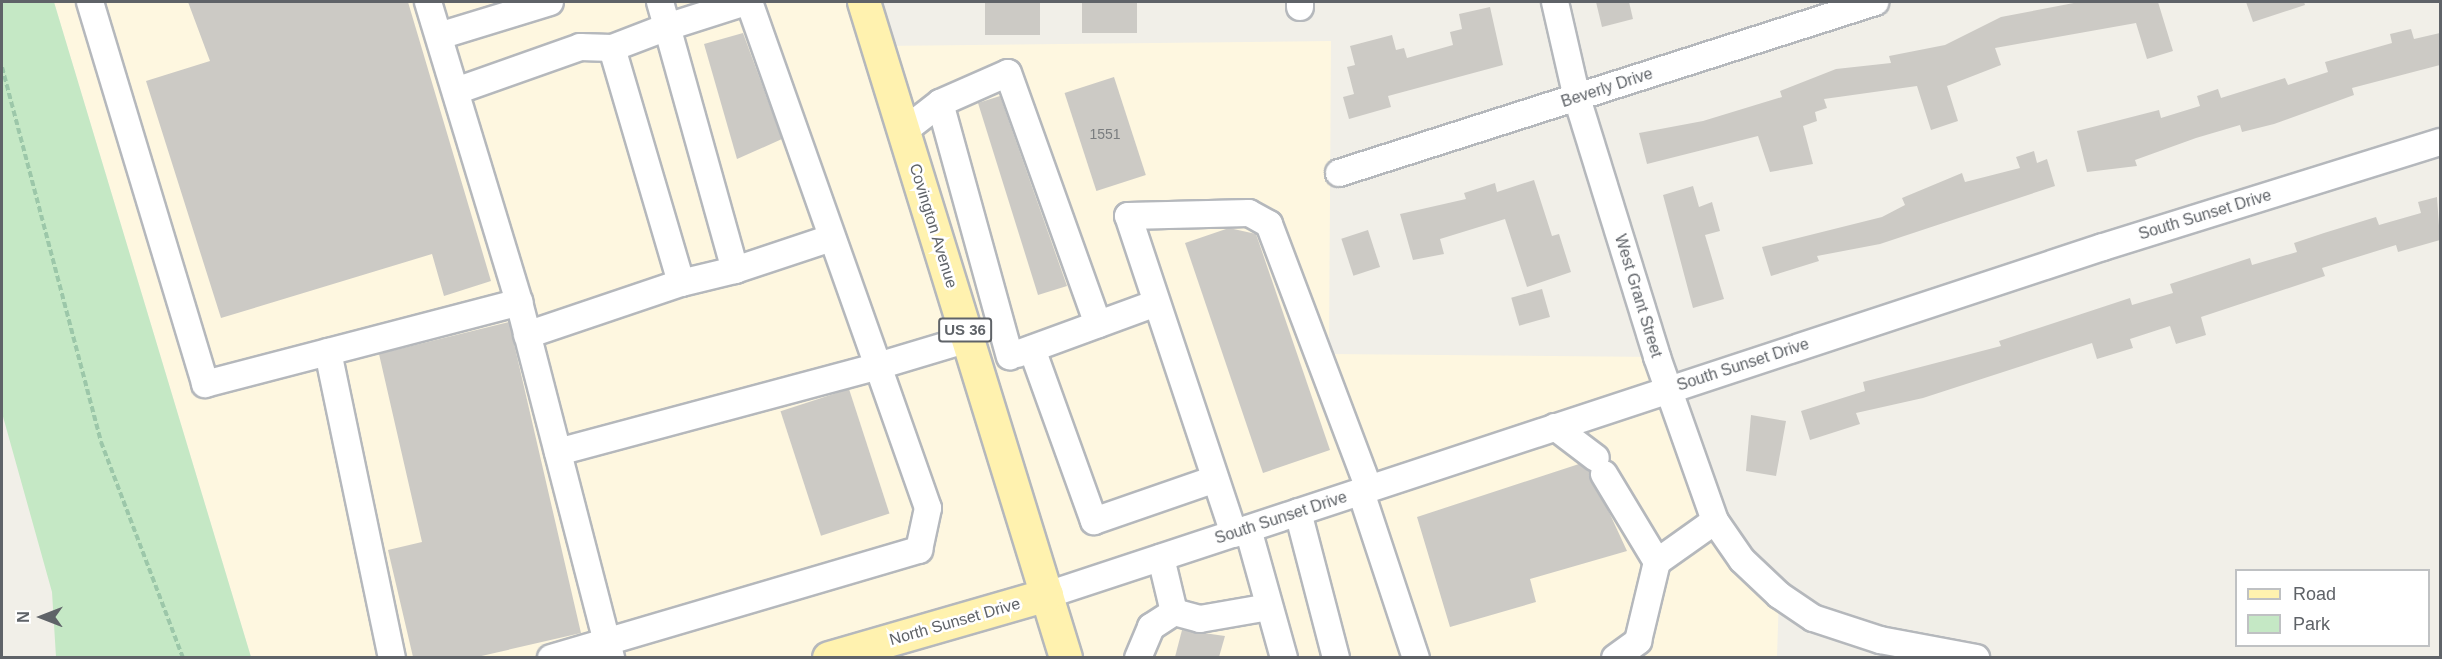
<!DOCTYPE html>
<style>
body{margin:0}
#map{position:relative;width:2442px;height:659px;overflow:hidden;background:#f1efe8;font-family:Arial,sans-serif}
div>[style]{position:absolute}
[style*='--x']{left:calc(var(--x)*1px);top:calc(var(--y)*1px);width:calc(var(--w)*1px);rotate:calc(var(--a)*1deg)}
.commercial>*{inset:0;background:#fef7e0}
.green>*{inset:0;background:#c5e8c5}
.building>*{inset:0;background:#cccac5;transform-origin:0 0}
.path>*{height:4px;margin-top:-2px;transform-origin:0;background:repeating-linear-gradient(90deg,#9cc7a9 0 6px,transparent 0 9px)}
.roads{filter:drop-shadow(2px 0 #b5b8bc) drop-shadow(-2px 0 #b5b8bc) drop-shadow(0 2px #b5b8bc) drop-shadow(0 -2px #b5b8bc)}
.minor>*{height:26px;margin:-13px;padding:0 13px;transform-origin:13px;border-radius:13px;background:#fff}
.major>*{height:32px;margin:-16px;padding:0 16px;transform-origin:16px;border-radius:16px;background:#fff2af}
span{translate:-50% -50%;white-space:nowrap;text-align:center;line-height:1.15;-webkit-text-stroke:5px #fff;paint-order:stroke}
.number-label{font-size:14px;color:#7a7d7f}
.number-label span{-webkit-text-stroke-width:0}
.shield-label span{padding:2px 4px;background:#fff;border:2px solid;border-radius:4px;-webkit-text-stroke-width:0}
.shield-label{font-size:15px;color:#5f6368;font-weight:700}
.street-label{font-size:16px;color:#5f6368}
.frame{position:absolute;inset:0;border:3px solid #5f6368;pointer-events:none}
.legend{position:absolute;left:2235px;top:569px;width:195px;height:78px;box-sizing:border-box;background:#fff;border:2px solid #bfc1c3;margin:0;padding:8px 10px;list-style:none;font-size:18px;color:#5f6368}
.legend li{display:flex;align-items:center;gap:12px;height:30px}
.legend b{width:30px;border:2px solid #bfc1c3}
.north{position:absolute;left:12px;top:587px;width:60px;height:60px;-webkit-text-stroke:4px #fff;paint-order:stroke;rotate:270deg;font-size:16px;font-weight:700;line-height:24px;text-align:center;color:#5f6368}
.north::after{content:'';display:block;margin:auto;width:21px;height:27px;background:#5f6368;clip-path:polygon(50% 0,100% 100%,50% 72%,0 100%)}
</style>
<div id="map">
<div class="commercial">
<i style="clip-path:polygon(54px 2px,864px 2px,878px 46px,1331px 41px,1329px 354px,1657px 357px,1715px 521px,1779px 595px,1777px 657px,251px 657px)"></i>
</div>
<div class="green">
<i style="clip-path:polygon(2px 2px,54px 2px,251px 657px,56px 657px,52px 592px,2px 413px)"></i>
</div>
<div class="building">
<i style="clip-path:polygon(188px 2px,408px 2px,491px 281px,444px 296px,432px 254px,221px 318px,146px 81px,210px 61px)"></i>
<i style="left:985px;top:2px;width:55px;height:33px"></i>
<i style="left:1082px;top:2px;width:55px;height:31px"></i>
<i style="clip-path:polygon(1596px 2px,1629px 2px,1633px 19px,1602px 27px)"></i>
<i style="clip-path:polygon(2079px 2px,2158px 2px,2173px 51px,2147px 59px,2136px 23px,1995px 48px,2001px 65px,1947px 86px,1958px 121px,1931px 130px,1917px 86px,1824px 99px,1827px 108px,1815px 112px,1817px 121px,1803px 126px,1813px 164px,1770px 172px,1758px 136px,1647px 164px,1639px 133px,1703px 121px,1782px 97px,1780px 91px,1836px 69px,1891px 63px,1889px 56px,1945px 45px,2001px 17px)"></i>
<i style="clip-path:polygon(2246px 2px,2304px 2px,2305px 5px,2253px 22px)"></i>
<i style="clip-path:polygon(1490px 7px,1503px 65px,1388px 96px,1391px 107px,1349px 119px,1343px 97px,1354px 94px,1347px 67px,1355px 65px,1350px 46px,1392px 35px,1396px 50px,1404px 48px,1407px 58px,1453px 45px,1450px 32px,1462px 29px,1459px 14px)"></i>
<i style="clip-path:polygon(2411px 29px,2414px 39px,2440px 33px,2440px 65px,2352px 88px,2354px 95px,2274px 124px,2242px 132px,2240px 125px,2196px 138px,2135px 160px,2137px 166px,2087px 172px,2077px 131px,2159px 110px,2161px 118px,2200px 106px,2197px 96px,2218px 89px,2221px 98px,2285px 78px,2288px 85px,2328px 72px,2325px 62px,2392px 43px,2390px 34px)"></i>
<i style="clip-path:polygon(743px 33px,782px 139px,737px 159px,704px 44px)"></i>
<i style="left:1114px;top:77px;width:103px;height:52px;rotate:72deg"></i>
<i style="clip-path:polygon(1000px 96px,1067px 286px,1038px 295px,978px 103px)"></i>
<i style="clip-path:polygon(2034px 151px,2037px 163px,2047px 159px,2055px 186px,1880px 244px,1817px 256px,1819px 261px,1771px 276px,1762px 247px,1882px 217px,1905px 205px,1902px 198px,1962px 173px,1965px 182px,2020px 168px,2016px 157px)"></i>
<i style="clip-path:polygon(1534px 180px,1552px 236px,1559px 234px,1571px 272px,1527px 287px,1505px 219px,1440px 239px,1444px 254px,1413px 260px,1400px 214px,1466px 199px,1464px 193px,1495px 183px,1497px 192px)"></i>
<i style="clip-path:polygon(1693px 186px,1699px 207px,1712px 202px,1720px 231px,1705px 235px,1724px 299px,1693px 308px,1663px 195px)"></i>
<i style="clip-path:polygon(2437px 197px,2440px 240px,2398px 252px,2396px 245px,2322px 268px,2325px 276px,2201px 317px,2206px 335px,2176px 344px,2170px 326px,2130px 339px,2133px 348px,2097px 359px,2092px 343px,1923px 398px,1856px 413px,1860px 424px,1810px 440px,1801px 411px,1865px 391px,1863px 382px,2001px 346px,1999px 341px,2130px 298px,2132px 305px,2173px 293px,2170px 284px,2250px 258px,2252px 265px,2297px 252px,2294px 243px,2324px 233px,2376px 217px,2379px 225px,2421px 213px,2418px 202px)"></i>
<i style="clip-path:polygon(1229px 228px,1256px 234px,1330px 450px,1263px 473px,1185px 243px)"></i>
<i style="left:1368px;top:230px;width:39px;height:28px;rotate:72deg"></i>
<i style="left:1542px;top:289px;width:29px;height:32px;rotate:74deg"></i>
<i style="clip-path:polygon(509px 322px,581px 633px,477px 657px,413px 657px,388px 550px,422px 542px,379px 354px)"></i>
<i style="left:849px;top:389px;width:131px;height:72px;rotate:72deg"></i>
<i style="clip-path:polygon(1751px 415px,1786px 421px,1776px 476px,1746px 471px)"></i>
<i style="clip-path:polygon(1579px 464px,1590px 471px,1627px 551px,1530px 579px,1536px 602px,1450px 627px,1417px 517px)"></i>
<i style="clip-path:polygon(1182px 630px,1225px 636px,1219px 657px,1175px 657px)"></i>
</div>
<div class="path">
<i style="--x:2;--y:67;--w:388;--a:75.2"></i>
<i style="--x:101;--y:442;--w:231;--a:69.2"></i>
</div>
<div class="roads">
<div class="minor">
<i style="--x:90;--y:2;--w:399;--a:73.2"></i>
<i style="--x:205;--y:384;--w:325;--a:-14.6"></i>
<i style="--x:428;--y:2;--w:313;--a:73.1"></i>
<i style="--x:519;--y:302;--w:368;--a:75.5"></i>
<i style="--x:660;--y:2;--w:26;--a:74"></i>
<i style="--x:667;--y:27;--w:83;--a:-17.6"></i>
<i style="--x:1300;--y:2;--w:5;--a:90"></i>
<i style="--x:1555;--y:2;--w:98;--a:77.1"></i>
<i style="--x:1577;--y:98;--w:271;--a:72.8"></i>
<i style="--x:1657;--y:357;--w:174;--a:70.5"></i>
<i style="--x:1715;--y:521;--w:47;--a:55.3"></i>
<i style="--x:1742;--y:560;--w:51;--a:43.4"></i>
<i style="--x:1779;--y:595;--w:41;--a:34.1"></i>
<i style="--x:1813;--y:618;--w:71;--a:18.2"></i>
<i style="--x:1880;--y:640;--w:98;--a:10.6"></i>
<i style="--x:439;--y:36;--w:116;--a:-17"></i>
<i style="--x:456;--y:91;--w:132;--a:-19.5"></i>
<i style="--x:580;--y:47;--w:32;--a:2"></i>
<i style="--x:940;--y:103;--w:263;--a:74.6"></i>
<i style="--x:904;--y:131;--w:46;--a:-37.9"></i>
<i style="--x:940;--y:103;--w:74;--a:-23.8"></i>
<i style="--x:1008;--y:73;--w:267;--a:70.3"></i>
<i style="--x:1339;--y:173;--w:563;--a:-17.69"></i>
<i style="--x:735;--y:270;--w:252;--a:-105.6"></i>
<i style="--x:667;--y:27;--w:59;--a:159.1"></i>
<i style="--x:612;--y:48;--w:245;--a:73.6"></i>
<i style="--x:681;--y:283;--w:56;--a:-13.5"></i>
<i style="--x:735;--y:270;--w:101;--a:-18.4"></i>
<i style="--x:527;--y:335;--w:163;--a:-18.7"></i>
<i style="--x:1032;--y:349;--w:183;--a:70.2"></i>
<i style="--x:1094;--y:521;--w:128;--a:-19.1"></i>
<i style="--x:328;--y:352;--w:313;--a:78.2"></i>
<i style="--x:1017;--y:354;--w:148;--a:-20.1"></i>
<i style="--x:1555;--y:427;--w:51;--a:37.1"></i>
<i style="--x:558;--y:452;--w:331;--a:-15"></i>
<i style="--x:878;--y:366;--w:386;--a:-109.5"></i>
<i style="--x:1604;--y:474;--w:103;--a:58.9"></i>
<i style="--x:1361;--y:492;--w:175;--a:71.7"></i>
<i style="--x:1298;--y:512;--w:151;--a:75.4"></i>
<i style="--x:1248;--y:529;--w:134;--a:74.4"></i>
<i style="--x:1234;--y:534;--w:335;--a:-108.4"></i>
<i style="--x:1128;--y:216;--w:121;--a:-1.4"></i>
<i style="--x:1249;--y:213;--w:23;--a:29"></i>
<i style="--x:1269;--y:224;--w:283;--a:69.3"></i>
<i style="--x:1047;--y:595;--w:1112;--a:-18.24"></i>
<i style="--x:2103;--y:247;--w:353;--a:-17.3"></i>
<i style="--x:1174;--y:612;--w:27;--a:15"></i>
<i style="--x:1200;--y:619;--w:70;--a:-9.9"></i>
<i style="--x:551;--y:658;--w:384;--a:-16.4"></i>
<i style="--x:919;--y:550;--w:43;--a:-77.9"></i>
<i style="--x:928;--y:508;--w:151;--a:-109.4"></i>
<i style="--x:878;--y:366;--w:94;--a:-16.7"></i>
<i style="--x:1138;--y:658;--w:34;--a:-67"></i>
<i style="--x:1151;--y:627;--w:27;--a:-33"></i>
<i style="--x:1174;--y:612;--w:56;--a:-103.5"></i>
<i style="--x:1615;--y:658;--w:29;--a:-36"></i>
<i style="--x:1638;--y:641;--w:81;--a:-76.5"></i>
<i style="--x:1657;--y:562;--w:71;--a:-35.3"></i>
</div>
<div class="major">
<i style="--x:864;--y:2;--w:686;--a:72.88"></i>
<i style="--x:829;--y:658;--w:227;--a:-16.1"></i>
</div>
</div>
<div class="number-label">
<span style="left:1105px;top:134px">1551</span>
</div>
<div class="shield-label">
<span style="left:965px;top:330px">US 36</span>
</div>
<div class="street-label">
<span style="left:1607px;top:88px;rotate:-18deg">Beverly Drive</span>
<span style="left:2205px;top:215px;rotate:-17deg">South Sunset Drive</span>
<span style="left:933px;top:226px;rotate:73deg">Covington Avenue</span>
<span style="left:1638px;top:296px;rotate:73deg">West Grant Street</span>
<span style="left:1743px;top:365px;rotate:-18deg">South Sunset Drive</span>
<span style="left:1281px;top:518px;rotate:-18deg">South Sunset Drive</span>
<span style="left:955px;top:622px;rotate:-16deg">North Sunset Drive</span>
</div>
<div class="frame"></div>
<ul class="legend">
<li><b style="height:8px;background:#fff2af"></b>Road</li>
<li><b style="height:16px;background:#c5e8c5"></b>Park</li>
</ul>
<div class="north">N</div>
</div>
